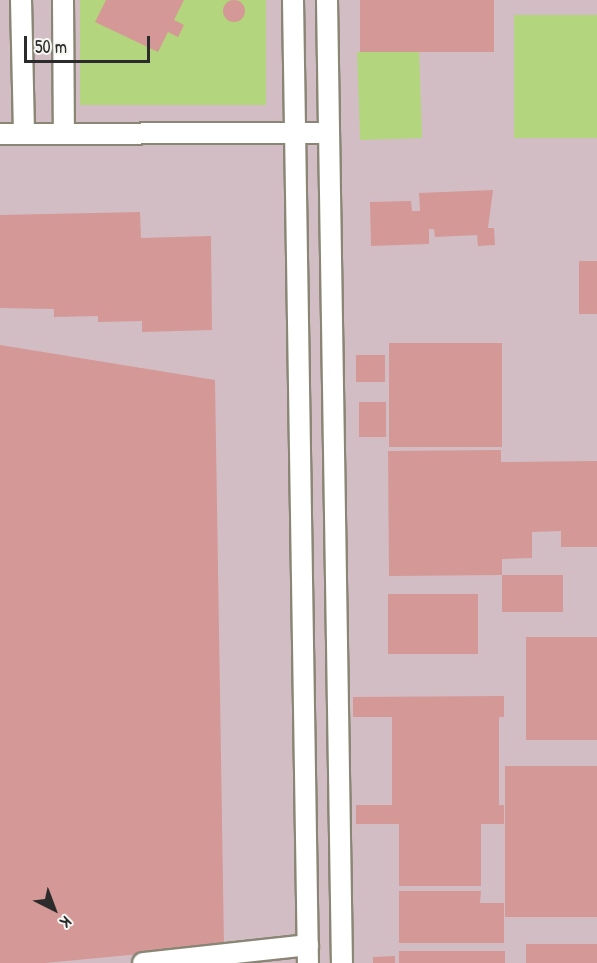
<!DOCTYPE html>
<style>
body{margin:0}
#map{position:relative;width:597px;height:963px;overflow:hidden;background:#e8e2c2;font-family:"Patrick Hand",sans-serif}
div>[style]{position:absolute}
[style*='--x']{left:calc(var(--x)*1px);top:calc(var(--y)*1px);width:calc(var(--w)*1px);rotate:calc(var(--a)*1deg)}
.industrial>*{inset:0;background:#d2bdc5;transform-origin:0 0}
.green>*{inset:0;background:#b3d57d;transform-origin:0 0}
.building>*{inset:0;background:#d49896;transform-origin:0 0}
.round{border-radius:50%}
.roads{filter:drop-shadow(2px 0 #8a8676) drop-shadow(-2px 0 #8a8676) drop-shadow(0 2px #8a8676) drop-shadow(0 -2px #8a8676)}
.minor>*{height:20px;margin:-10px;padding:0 10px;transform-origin:10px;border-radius:10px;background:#fff}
span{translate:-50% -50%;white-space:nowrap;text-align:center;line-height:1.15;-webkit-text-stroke:4.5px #f6f6f2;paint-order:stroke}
.north{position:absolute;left:24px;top:879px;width:60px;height:60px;-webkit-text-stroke:4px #f6f6f2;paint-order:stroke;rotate:138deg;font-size:16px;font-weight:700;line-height:24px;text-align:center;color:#2b2b2b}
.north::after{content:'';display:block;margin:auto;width:21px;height:27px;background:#2b2b2b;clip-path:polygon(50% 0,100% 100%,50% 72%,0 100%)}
.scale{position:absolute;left:24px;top:36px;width:126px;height:27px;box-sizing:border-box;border:3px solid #2b2b2b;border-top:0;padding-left:8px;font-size:18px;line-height:21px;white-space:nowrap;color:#2b2b2b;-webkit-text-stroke:4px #f6f6f2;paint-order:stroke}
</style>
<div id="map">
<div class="industrial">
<i style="left:0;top:0;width:597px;height:963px"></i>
</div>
<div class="green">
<i style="left:80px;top:0;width:186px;height:105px"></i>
<i style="left:597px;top:15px;width:123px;height:83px;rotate:90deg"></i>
<i style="left:419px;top:50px;width:88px;height:62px;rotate:88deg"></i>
</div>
<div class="building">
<i class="round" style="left:223px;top:0;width:22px;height:22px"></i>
<i style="clip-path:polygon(106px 0,184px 0,174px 20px,184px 25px,178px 37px,168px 32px,158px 52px,95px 22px)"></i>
<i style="left:360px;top:0;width:134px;height:52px"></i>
<i style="clip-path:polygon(493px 190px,488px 228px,494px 228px,495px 245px,478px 246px,477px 235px,435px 237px,434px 229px,429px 229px,429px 244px,371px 246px,370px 202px,411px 201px,412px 211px,420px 211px,419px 193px)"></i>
<i style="clip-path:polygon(140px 212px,141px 238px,211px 236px,212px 330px,142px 332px,142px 321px,98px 322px,98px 316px,54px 317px,54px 309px,0 308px,0 215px)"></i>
<i style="left:579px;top:261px;width:18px;height:53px"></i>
<i style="left:389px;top:343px;width:113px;height:104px"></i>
<i style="clip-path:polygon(0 345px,215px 380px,224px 946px,45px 963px,0 963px)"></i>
<i style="left:385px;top:355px;width:27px;height:29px;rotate:90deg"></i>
<i style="left:386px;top:402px;width:35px;height:27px;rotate:90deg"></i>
<i style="clip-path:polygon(501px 450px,501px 462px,597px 461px,597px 547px,561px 547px,561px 531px,532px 532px,532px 558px,502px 559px,502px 575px,389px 576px,388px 451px)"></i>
<i style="left:502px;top:575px;width:61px;height:37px"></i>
<i style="left:388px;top:594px;width:90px;height:60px"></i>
<i style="left:597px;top:637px;width:103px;height:71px;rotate:90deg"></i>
<i style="clip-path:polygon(504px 696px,504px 717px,499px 717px,499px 805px,504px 805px,504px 824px,481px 824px,481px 886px,399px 886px,399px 824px,356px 824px,356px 805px,392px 805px,392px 717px,353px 717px,353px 697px)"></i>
<i style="left:597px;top:766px;width:151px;height:92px;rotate:90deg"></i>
<i style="clip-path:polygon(399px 891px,481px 891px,480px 903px,504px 903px,504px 943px,399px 943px)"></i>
<i style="left:597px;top:944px;width:19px;height:71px;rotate:90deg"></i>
<i style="left:399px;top:951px;width:106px;height:12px"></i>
<i style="clip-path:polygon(395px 956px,395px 963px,373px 963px,373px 957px)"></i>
</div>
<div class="roads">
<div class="minor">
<i style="--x:21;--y:0;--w:134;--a:88.7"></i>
<i style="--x:63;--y:0;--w:134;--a:89.6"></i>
<i style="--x:293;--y:0;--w:963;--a:89.11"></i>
<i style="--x:327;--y:0;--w:963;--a:89.11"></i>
<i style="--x:0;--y:134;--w:328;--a:-0.2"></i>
<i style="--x:143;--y:963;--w:166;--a:-6.2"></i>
</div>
</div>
<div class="north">K</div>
<div class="scale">50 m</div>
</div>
